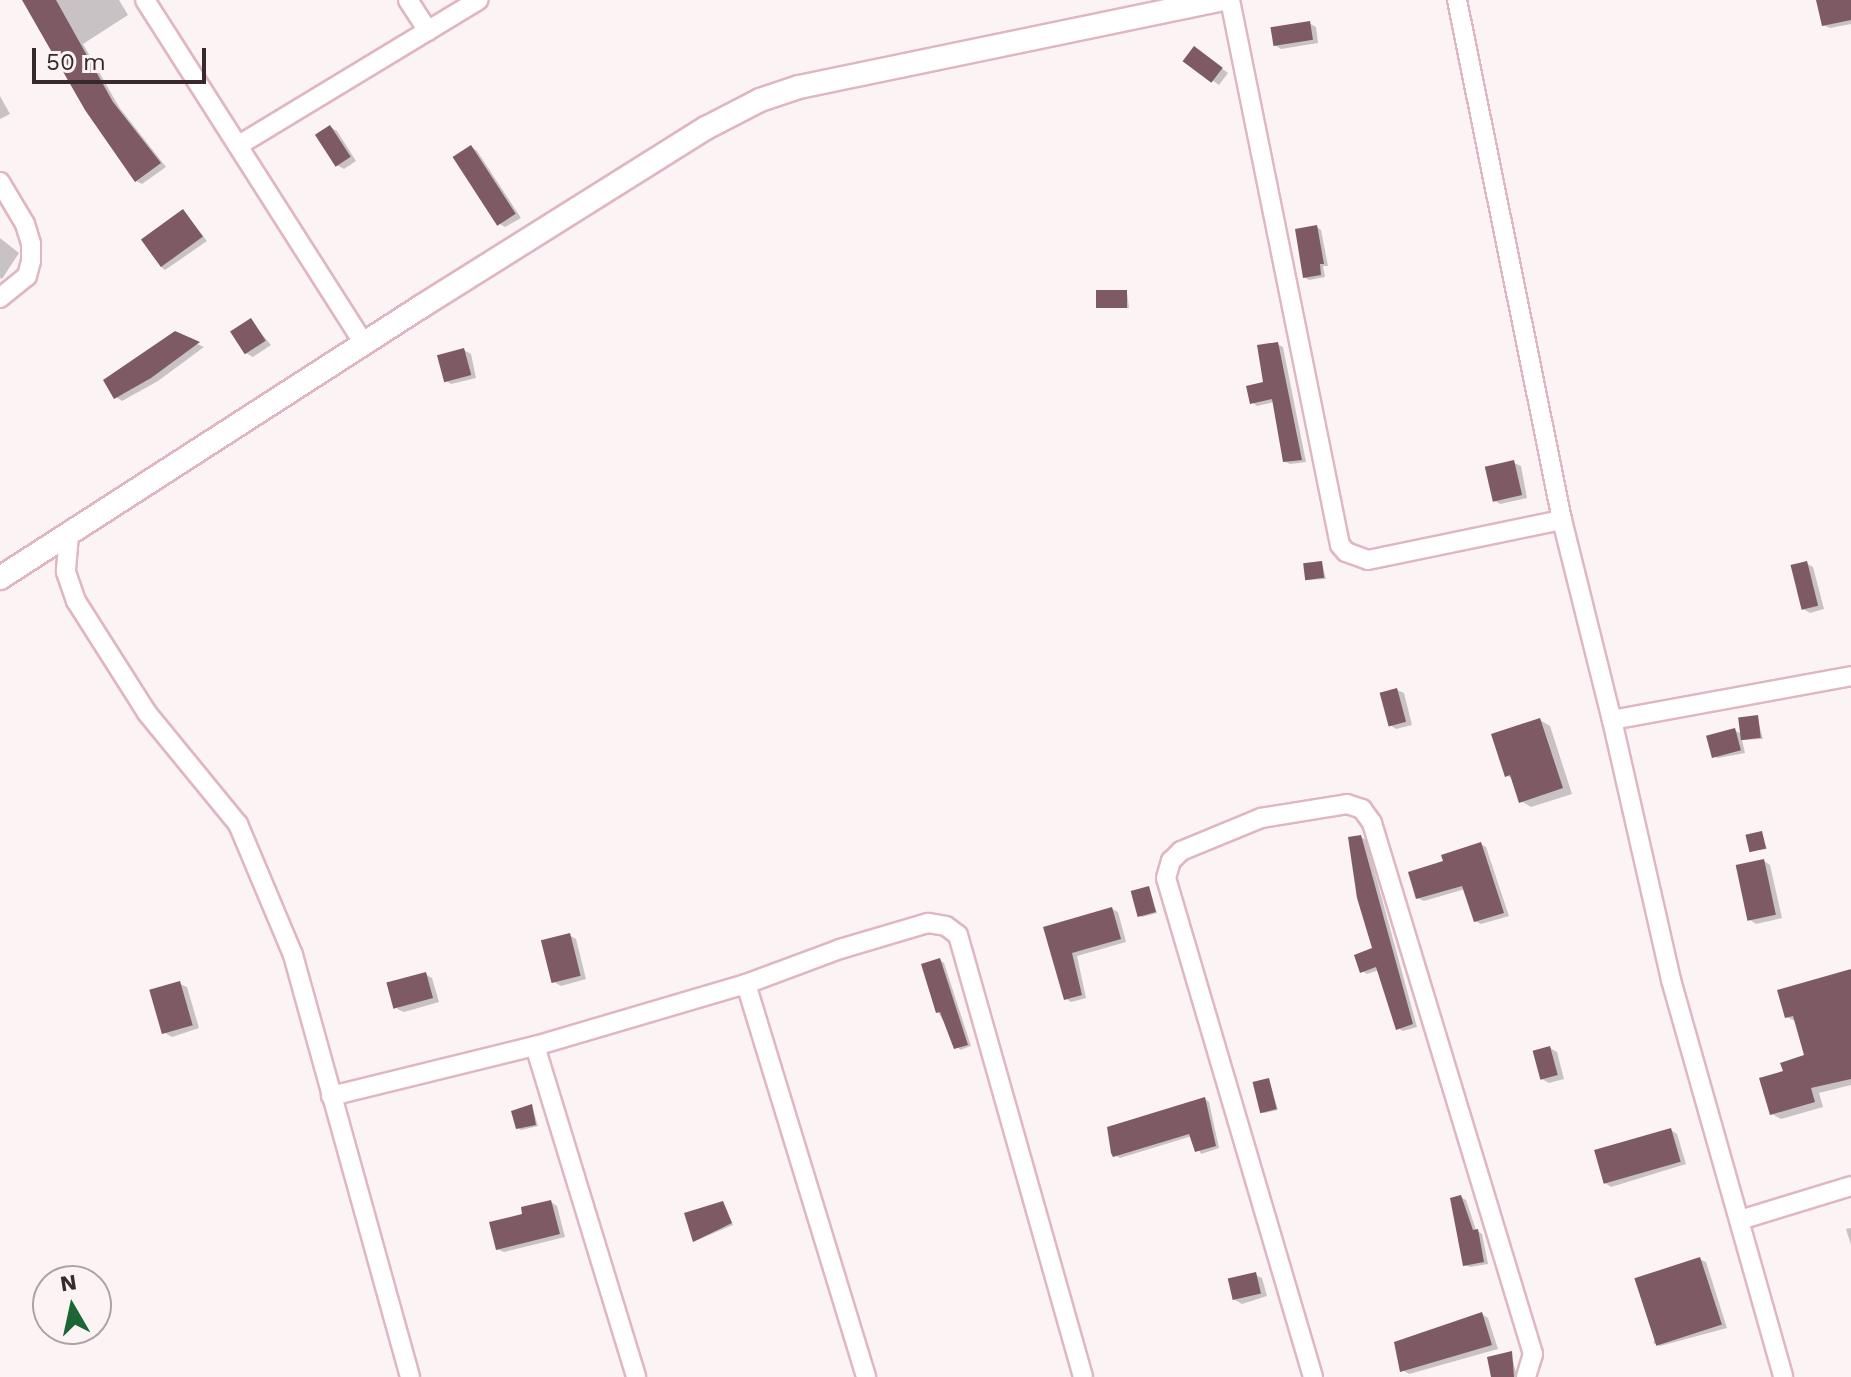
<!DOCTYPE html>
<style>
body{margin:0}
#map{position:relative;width:1851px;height:1377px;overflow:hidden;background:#fcf3f5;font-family:"Work Sans",sans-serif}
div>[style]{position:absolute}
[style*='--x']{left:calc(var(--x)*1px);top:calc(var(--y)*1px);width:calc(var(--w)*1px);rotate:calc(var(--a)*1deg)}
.shadow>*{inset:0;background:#0003}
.building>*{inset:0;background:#7e5a65;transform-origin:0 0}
.roads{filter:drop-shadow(2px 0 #dfb6c2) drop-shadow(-2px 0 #dfb6c2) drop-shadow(0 2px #dfb6c2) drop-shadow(0 -2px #dfb6c2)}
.minor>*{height:18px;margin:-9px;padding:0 9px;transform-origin:9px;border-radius:9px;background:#fff}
.tertiary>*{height:22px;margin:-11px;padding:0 11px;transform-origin:11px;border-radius:11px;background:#fff}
span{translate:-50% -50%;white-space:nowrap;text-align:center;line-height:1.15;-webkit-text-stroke:8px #fcf3f5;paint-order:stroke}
.north{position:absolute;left:32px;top:1265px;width:80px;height:80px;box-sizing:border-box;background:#fcf3f5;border:2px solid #aea2a5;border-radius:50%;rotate:351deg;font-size:22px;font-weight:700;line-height:32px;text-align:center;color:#38292d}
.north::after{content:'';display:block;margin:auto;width:28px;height:36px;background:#1c6634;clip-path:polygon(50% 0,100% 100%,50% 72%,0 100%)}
.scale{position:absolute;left:32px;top:48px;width:174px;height:36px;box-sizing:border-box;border:4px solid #38292d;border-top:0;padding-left:10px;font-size:24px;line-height:28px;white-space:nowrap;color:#38292d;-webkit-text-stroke:6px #fcf3f5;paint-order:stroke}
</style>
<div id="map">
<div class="shadow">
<i style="clip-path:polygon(23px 0,119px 0,128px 15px,83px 44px,119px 107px,166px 167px,142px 184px,136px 181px)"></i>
<i style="clip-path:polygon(1818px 0,1851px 0,1851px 24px,1830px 28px,1823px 25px)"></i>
<i style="clip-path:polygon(1309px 23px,1316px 27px,1318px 43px,1281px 49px,1275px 45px)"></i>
<i style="clip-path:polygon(1201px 53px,1228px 73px,1219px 85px,1185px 61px)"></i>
<i style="clip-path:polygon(0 96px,10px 114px,0 119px)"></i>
<i style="clip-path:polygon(330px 127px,337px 131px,356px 161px,344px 169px,337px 165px)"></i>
<i style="clip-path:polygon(471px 147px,477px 151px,521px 218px,505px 227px,498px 223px)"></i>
<i style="clip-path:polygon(183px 211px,207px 241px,165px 270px,160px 266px)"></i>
<i style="clip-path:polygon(1317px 227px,1321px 230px,1328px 266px,1323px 266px,1325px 277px,1309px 280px,1304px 277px)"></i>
<i style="clip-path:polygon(0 238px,19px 253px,2px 279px,0 278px)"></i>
<i style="clip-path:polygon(1127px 292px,1129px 308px,1097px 307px)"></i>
<i style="clip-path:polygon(251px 321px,271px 345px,253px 357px,246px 353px)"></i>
<i style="clip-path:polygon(175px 334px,204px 347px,158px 381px,122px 401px,116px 397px)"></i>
<i style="clip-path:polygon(1277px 344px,1283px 347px,1306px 462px,1290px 464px,1284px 461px,1274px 402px,1257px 406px,1252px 402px,1265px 384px)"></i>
<i style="clip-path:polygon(464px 350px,471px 354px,476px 378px,451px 384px,445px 380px)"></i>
<i style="clip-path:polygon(1514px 463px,1521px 466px,1527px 498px,1500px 504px,1494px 500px)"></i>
<i style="clip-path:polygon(1322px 563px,1326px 579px,1306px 580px)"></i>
<i style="clip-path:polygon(1806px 563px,1813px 567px,1824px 609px,1810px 613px,1803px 609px)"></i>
<i style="clip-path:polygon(1397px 690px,1404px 693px,1412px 725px,1396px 729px,1390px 725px)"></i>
<i style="clip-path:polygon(1757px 717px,1763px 739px,1742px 740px,1745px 753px,1718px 758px,1712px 755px,1734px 730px,1742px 734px)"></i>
<i style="clip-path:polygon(1540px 720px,1550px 726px,1572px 794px,1531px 807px,1521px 801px,1513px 779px,1506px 775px)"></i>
<i style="clip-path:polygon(1762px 833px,1767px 849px,1750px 851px)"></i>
<i style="clip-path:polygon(1361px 837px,1366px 840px,1417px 1027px,1403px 1031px,1398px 1028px,1379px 970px,1367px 974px,1362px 971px,1374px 949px)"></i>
<i style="clip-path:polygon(1481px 844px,1486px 847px,1509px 916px,1481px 924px,1475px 921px,1465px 889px,1424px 901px,1418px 898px,1445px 863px)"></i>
<i style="clip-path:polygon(1764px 861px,1770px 865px,1782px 918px,1756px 924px,1750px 920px)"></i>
<i style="clip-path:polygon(1149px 889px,1157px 913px,1142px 917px,1140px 915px)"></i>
<i style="clip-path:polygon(1112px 909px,1118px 912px,1126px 942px,1077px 956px,1086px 998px,1071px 1002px,1065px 998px,1045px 929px)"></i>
<i style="clip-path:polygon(569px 935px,576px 939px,586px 979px,561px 986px,554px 982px)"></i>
<i style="clip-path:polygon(940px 960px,944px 963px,971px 1046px,960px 1050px,938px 1012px)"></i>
<i style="clip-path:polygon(1851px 972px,1851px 1085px,1819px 1093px,1823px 1107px,1781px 1119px,1772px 1114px,1786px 1072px,1807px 1057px,1797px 1022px,1787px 1017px)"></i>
<i style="clip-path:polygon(425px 974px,432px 978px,439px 1002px,404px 1012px,397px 1009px)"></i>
<i style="clip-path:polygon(180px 984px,187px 987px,199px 1028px,172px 1037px,165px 1033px)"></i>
<i style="clip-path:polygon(1550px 1048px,1557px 1052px,1564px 1079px,1549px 1083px,1542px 1079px)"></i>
<i style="clip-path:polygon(1269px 1080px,1278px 1110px,1264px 1113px,1262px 1112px)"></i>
<i style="clip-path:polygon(1205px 1099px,1209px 1102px,1219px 1148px,1201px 1154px,1192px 1136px,1120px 1158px,1115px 1155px)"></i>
<i style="clip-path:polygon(532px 1106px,538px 1126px,521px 1130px,518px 1128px)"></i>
<i style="clip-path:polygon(1671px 1130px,1677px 1134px,1686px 1164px,1611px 1187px,1605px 1183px)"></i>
<i style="clip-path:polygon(1461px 1197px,1466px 1200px,1476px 1230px,1482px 1234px,1488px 1264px,1470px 1267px,1465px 1265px)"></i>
<i style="clip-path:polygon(551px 1202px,557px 1206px,565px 1237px,504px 1252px,497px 1249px,524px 1216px)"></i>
<i style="clip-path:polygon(723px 1203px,733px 1225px,695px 1241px)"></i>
<i style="clip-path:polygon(1851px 1228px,1851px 1245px,1846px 1229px)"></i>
<i style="clip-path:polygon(1699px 1259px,1706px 1262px,1727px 1328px,1660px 1346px,1653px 1343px)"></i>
<i style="clip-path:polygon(1255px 1275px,1262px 1278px,1267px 1296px,1242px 1304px,1235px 1300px)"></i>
<i style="clip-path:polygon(1482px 1314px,1488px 1318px,1498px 1349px,1409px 1374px,1402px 1370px)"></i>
<i style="clip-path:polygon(1511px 1353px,1517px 1377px,1494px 1377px)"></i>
</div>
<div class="building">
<i style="clip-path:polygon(22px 0,56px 0,113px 102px,161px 163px,135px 182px,85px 110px)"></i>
<i style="clip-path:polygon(1816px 0,1851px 0,1851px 20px,1822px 26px)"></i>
<i style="left:1310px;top:21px;width:19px;height:40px;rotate:81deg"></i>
<i style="left:1194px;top:46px;width:36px;height:19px;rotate:37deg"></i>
<i style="left:330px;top:125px;width:38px;height:18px;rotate:57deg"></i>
<i style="left:471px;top:145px;width:82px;height:22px;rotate:57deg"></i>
<i style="left:183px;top:209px;width:34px;height:52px;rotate:54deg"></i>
<i style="clip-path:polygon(1317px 225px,1324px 264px,1320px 264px,1321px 275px,1303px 278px,1295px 229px)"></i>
<i style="left:1096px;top:290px;width:31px;height:18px"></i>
<i style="left:251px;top:318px;width:27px;height:25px;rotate:57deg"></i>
<i style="clip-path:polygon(175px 331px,200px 342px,151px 378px,114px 399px,103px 380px)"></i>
<i style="clip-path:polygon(1278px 342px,1302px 460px,1283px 462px,1272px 399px,1250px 404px,1246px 386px,1263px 382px,1257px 345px)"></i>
<i style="left:464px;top:348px;width:28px;height:28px;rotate:75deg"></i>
<i style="left:1514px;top:460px;width:36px;height:30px;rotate:77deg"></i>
<i style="left:1322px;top:561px;width:17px;height:19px;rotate:83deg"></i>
<i style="left:1807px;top:561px;width:46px;height:17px;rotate:76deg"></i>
<i style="left:1397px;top:688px;width:35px;height:18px;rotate:75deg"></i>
<i style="left:1758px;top:715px;width:23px;height:20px;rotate:83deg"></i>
<i style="clip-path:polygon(1540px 718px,1563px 788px,1519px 803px,1510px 775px,1505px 777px,1491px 734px)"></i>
<i style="left:1735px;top:728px;width:23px;height:30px;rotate:75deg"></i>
<i style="left:1762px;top:831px;width:18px;height:17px;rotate:77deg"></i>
<i style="clip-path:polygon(1361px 835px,1413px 1024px,1396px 1030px,1376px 967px,1360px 973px,1354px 955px,1372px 948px,1357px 898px,1348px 837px)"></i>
<i style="clip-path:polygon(1481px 842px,1504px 913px,1474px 922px,1462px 886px,1416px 899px,1408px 872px,1443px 861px,1441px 855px)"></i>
<i style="left:1764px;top:859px;width:57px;height:29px;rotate:78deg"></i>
<i style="left:1149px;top:886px;width:27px;height:19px;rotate:75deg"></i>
<i style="clip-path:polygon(1112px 907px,1121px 939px,1072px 953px,1082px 995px,1064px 1000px,1043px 927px)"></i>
<i style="left:570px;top:933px;width:44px;height:30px;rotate:76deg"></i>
<i style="clip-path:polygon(940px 958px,968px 1045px,954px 1049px,940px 1012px,936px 1013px,921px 964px)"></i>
<i style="clip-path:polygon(1851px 969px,1851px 1079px,1811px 1088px,1815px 1102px,1770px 1115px,1759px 1078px,1783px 1071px,1780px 1063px,1804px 1055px,1793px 1016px,1785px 1018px,1777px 990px)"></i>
<i style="left:426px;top:972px;width:27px;height:41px;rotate:75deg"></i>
<i style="left:180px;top:981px;width:46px;height:32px;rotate:74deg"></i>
<i style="left:1550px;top:1046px;width:30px;height:18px;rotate:75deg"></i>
<i style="left:1269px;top:1078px;width:32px;height:17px;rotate:76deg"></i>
<i style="clip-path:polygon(1205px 1097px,1216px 1146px,1195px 1152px,1189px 1134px,1113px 1157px,1111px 1153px,1107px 1127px)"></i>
<i style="clip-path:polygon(532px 1104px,536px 1125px,516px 1129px,511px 1111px)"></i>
<i style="left:1671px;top:1128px;width:35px;height:80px;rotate:74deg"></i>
<i style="clip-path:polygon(1461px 1195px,1473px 1230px,1478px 1229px,1484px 1262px,1463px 1266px,1450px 1198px)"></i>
<i style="clip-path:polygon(551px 1200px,560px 1234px,496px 1250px,489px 1222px,522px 1214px,521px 1207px)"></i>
<i style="clip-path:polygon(723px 1201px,732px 1223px,693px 1242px,684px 1213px)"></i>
<i style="left:1700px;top:1257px;width:71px;height:69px;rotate:72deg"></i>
<i style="left:1256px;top:1272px;width:22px;height:29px;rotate:77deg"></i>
<i style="clip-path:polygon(1482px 1312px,1492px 1345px,1400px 1372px,1394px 1342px)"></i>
<i style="clip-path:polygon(1512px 1351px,1514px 1377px,1491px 1377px,1487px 1357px)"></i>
</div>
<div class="roads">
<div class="minor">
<i style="--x:145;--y:0;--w:408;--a:57.5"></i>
<i style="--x:408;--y:0;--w:37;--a:57"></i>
<i style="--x:1230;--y:0;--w:556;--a:78.59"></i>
<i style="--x:1340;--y:545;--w:9;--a:49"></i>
<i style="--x:1346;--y:552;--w:23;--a:20"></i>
<i style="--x:1368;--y:560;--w:198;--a:-11.7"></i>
<i style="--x:1457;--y:0;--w:530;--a:78.58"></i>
<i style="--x:1562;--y:520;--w:206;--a:76"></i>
<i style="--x:1612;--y:720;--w:267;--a:77.2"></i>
<i style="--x:1671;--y:980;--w:412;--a:74.2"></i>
<i style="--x:239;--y:145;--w:280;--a:-31.2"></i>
<i style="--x:0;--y:182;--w:49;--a:59.2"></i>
<i style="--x:25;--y:224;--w:21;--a:73"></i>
<i style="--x:31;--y:244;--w:17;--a:90"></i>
<i style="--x:31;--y:261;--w:16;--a:105"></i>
<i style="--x:27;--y:276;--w:35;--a:141"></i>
<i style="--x:69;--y:535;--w:37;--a:95"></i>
<i style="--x:66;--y:572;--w:31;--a:71"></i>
<i style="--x:76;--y:601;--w:133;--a:57.6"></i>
<i style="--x:147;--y:713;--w:144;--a:50.7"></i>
<i style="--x:238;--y:824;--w:142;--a:67.2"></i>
<i style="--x:293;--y:955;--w:438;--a:74.5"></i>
<i style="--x:1612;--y:720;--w:243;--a:-10.4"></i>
<i style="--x:746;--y:984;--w:411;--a:73"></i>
<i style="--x:535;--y:1046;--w:346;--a:73"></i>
<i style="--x:331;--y:1096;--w:210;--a:-13.8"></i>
<i style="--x:535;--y:1046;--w:220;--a:-16.4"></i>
<i style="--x:746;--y:984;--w:100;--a:-20.4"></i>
<i style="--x:840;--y:949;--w:92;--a:-16.5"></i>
<i style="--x:928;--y:923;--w:18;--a:9"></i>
<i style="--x:946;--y:926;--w:15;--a:37"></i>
<i style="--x:958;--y:935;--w:459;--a:74.2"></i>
<i style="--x:1740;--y:1220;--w:116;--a:-17"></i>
<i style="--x:1313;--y:1377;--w:520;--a:-106.41"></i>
<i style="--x:1166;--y:878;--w:18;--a:-74"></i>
<i style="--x:1171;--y:861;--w:14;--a:-45"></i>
<i style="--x:1181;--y:851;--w:87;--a:-22.4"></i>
<i style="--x:1261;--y:818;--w:87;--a:-9.2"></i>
<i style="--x:1347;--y:804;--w:16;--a:18"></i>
<i style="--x:1362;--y:809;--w:17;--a:54"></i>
<i style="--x:1372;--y:823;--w:555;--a:73.13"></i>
<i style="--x:1533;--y:1354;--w:24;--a:107"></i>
</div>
<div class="tertiary">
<i style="--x:0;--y:578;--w:502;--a:-32.8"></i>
<i style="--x:422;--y:306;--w:335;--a:-32.1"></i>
<i style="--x:706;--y:128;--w:61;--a:-27.4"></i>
<i style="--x:760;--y:100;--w:41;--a:-18.4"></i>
<i style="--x:799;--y:87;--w:430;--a:-11.7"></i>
</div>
</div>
<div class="north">N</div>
<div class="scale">50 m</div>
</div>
